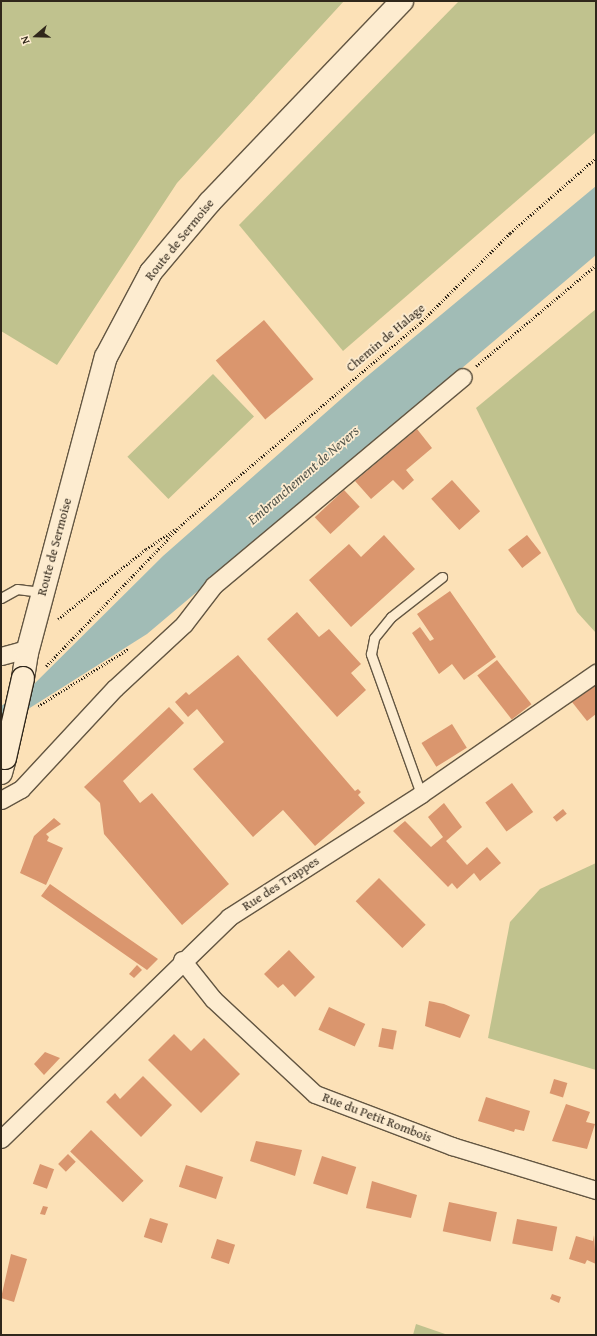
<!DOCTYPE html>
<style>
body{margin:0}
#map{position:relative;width:597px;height:1336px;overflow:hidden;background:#fce1b7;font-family:"Gentium Book Plus",serif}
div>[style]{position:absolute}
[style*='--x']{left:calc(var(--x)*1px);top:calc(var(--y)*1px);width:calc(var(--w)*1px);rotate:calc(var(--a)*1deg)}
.green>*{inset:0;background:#c0c28e;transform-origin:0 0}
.water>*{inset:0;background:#a1bcb6}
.building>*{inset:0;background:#da966e;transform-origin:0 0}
.path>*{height:2.5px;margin-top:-1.25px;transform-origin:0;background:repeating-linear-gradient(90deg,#30271b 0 1px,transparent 0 3px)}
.roads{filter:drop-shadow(1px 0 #635642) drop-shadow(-1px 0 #635642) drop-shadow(0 1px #635642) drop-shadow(0 -1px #635642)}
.lane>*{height:9px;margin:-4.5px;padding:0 4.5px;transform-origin:4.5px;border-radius:4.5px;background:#fdecd0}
.street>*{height:17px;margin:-8.5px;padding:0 8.5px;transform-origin:8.5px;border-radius:8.5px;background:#fdecd0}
.secondary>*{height:22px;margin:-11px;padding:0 11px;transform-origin:11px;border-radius:11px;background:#fdecd0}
.bridges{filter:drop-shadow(1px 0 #30271b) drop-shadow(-1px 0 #30271b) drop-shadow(0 1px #30271b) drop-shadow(0 -1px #30271b)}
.secondary-bridge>*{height:22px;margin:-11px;padding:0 11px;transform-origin:11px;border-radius:11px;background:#fdecd0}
span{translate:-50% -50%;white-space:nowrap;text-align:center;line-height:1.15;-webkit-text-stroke:3.5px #fdecd0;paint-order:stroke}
.street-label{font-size:13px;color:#30271b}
.water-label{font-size:14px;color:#52544a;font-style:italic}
.frame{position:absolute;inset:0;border:2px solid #30271b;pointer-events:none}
.north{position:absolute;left:16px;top:16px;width:40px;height:40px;-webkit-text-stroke:3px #fdecd0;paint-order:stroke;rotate:250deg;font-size:11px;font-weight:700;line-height:16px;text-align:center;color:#30271b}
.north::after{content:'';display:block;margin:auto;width:14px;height:18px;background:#30271b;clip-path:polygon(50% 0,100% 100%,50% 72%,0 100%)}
</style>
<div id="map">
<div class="green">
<i style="clip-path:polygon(1px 1px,344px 1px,177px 183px,57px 365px,1px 331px)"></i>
<i style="clip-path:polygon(459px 1px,596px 1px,596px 132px,343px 351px,239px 225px)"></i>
<i style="clip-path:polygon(596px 309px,596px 633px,577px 612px,476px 408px)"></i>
<i style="left:213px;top:374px;width:59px;height:119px;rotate:46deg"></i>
<i style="clip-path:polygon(596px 863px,596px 1070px,488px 1038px,510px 922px,540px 889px)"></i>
<i style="clip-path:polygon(416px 1324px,448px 1335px,413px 1335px)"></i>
</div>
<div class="water">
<i style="clip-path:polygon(596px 186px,596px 255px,147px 634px,25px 711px,1px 734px,1px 706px,30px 688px,163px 556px,365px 378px)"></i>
</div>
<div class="building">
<i style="left:264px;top:320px;width:77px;height:63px;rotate:50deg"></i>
<i style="clip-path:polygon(417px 429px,432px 448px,406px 470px,414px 480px,403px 490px,393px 480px,371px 499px,355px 481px)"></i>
<i style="left:452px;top:480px;width:42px;height:28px;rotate:48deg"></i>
<i style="left:344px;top:490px;width:23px;height:40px;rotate:47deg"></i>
<i style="clip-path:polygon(384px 535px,415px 569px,351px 627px,309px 580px,349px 544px,361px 557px)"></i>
<i style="left:527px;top:535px;width:23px;height:24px;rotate:52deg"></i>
<i style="clip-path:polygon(450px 591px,496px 657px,464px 680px,452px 664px,439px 674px,412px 633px,420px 627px,430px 641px,434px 639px,417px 614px)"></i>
<i style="clip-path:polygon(297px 612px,319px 637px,329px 629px,361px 664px,351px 673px,366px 690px,337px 717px,267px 639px)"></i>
<i style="clip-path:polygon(238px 655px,355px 791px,358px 789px,361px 792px,358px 795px,365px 803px,315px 846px,283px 810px,253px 837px,193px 769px,224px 742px,197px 709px,188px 717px,175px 702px,186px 692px,189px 695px)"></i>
<i style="left:497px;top:660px;width:56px;height:25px;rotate:52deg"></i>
<i style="clip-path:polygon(596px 685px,596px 714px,587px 721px,572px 702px)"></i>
<i style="clip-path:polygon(169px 707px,184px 723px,123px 781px,140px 803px,152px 793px,229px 884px,182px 925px,104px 834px,100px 803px,84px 787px)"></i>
<i style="left:452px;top:724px;width:28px;height:36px;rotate:58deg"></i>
<i style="left:512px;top:783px;width:36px;height:33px;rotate:54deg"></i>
<i style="clip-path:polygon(444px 803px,462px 827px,446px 841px,467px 865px,487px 847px,501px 863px,480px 881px,474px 873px,457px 889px,452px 883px,448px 887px,393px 831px,405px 821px,431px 847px,443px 837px,428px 817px)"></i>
<i style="left:563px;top:809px;width:6px;height:13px;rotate:51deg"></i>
<i style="clip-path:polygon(54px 818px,61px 824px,46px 834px,49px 837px,47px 841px,63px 848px,46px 885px,20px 873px,34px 836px)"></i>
<i style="left:379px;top:878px;width:66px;height:33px;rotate:45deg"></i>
<i style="clip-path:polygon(50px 884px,93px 914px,158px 959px,147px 970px,41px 896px)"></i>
<i style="clip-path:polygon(289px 950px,315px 977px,295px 997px,283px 984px,278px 988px,264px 974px)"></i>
<i style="clip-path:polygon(137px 965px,142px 970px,134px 978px,129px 974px)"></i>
<i style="clip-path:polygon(429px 1001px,444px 1004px,470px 1015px,460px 1038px,425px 1026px)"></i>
<i style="left:329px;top:1007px;width:40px;height:25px;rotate:25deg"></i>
<i style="left:382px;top:1028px;width:15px;height:19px;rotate:11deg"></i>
<i style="clip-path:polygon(174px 1034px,191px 1051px,204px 1038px,240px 1074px,201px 1113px,148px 1060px)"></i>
<i style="clip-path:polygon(45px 1052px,60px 1058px,44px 1075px,34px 1064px)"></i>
<i style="clip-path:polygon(143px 1076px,172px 1105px,141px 1137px,106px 1102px,115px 1093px,120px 1099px)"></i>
<i style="left:554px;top:1079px;width:14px;height:15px;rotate:17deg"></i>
<i style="clip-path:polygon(486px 1097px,530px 1111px,524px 1131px,515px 1129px,514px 1132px,478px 1121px)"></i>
<i style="clip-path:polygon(566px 1104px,590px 1112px,586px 1122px,595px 1124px,587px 1149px,552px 1141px)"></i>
<i style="left:91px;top:1130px;width:73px;height:30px;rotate:44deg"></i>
<i style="clip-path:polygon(256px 1141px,302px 1150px,295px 1176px,250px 1161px)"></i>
<i style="left:68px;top:1154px;width:11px;height:14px;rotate:45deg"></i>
<i style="left:322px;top:1156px;width:36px;height:29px;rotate:18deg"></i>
<i style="left:40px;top:1164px;width:15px;height:21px;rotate:20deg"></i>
<i style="left:186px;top:1165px;width:39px;height:23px;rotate:18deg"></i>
<i style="clip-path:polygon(372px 1181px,417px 1195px,411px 1218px,366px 1208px)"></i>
<i style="left:449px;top:1202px;width:49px;height:30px;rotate:12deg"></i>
<i style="clip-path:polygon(43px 1206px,48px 1207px,45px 1215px,40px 1214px)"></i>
<i style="left:150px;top:1218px;width:19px;height:20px;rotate:18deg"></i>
<i style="left:517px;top:1219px;width:41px;height:25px;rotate:11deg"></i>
<i style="clip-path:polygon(594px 1235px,596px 1264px,587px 1260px,585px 1264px,569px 1259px,576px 1236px,593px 1241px)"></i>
<i style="left:217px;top:1239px;width:19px;height:20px;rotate:18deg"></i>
<i style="clip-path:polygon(11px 1254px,27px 1259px,14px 1302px,1px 1298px)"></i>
<i style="clip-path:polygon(552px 1294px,561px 1297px,559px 1303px,550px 1299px)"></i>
</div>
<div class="path">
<i style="--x:476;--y:366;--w:157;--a:-40.1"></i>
<i style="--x:58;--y:619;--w:112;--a:-38.5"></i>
<i style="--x:146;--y:549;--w:36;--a:-34"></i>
<i style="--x:46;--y:666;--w:195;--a:-46.2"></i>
<i style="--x:181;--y:525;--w:313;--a:-40.2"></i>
<i style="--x:420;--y:323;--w:127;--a:-45"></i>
<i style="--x:510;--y:233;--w:114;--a:-41.1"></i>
<i style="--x:38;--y:706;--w:107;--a:-32.3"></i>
</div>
<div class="roads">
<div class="lane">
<i style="--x:1;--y:598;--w:18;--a:-29"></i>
<i style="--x:17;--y:589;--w:26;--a:7"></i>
<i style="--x:421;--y:794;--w:149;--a:-109.7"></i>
<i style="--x:371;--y:654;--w:16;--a:-79"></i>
<i style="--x:374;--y:638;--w:27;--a:-51"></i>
<i style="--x:391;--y:617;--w:65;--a:-38.1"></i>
</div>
<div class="street">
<i style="--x:1;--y:656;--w:20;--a:-15"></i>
<i style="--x:20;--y:651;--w:7;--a:16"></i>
<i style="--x:1;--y:800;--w:23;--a:-29"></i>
<i style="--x:21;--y:789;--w:138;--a:-47.1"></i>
<i style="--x:115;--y:688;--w:94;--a:-42.8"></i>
<i style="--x:184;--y:624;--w:49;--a:-52.4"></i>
<i style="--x:214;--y:585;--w:324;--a:-39.9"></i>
<i style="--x:182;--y:960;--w:50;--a:51.5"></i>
<i style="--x:213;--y:999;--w:139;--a:43"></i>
<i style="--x:315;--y:1094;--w:147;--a:20.8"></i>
<i style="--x:452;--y:1146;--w:151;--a:17"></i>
<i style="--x:1;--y:1139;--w:318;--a:-44.2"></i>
<i style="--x:229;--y:917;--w:228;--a:-32.6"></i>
<i style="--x:421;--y:794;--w:213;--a:-34.7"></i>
</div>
<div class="secondary">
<i style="--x:23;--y:678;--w:25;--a:-81"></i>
<i style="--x:27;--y:653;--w:306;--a:-75.1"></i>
<i style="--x:106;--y:357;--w:96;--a:-62.1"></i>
<i style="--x:151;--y:272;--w:92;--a:-49.9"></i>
<i style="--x:210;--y:202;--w:278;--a:-46.3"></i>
<i style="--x:1;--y:773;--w:16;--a:-75"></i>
</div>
</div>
<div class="bridges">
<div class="secondary-bridge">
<i style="--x:5;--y:758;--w:82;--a:-77.3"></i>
</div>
</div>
<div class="street-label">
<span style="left:180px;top:240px;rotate:-51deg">Route de Sermoise</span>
<span style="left:386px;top:338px;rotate:-40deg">Chemin de Halage</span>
<span style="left:55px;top:547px;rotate:-75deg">Route de Sermoise</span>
<span style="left:281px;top:884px;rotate:-33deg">Rue des Trappes</span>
<span style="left:377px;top:1118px;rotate:21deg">Rue du Petit Rombois</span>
</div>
<div class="water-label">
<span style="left:303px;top:475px;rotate:-41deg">Embranchement de Nevers</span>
</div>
<div class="frame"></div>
<div class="north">N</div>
</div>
